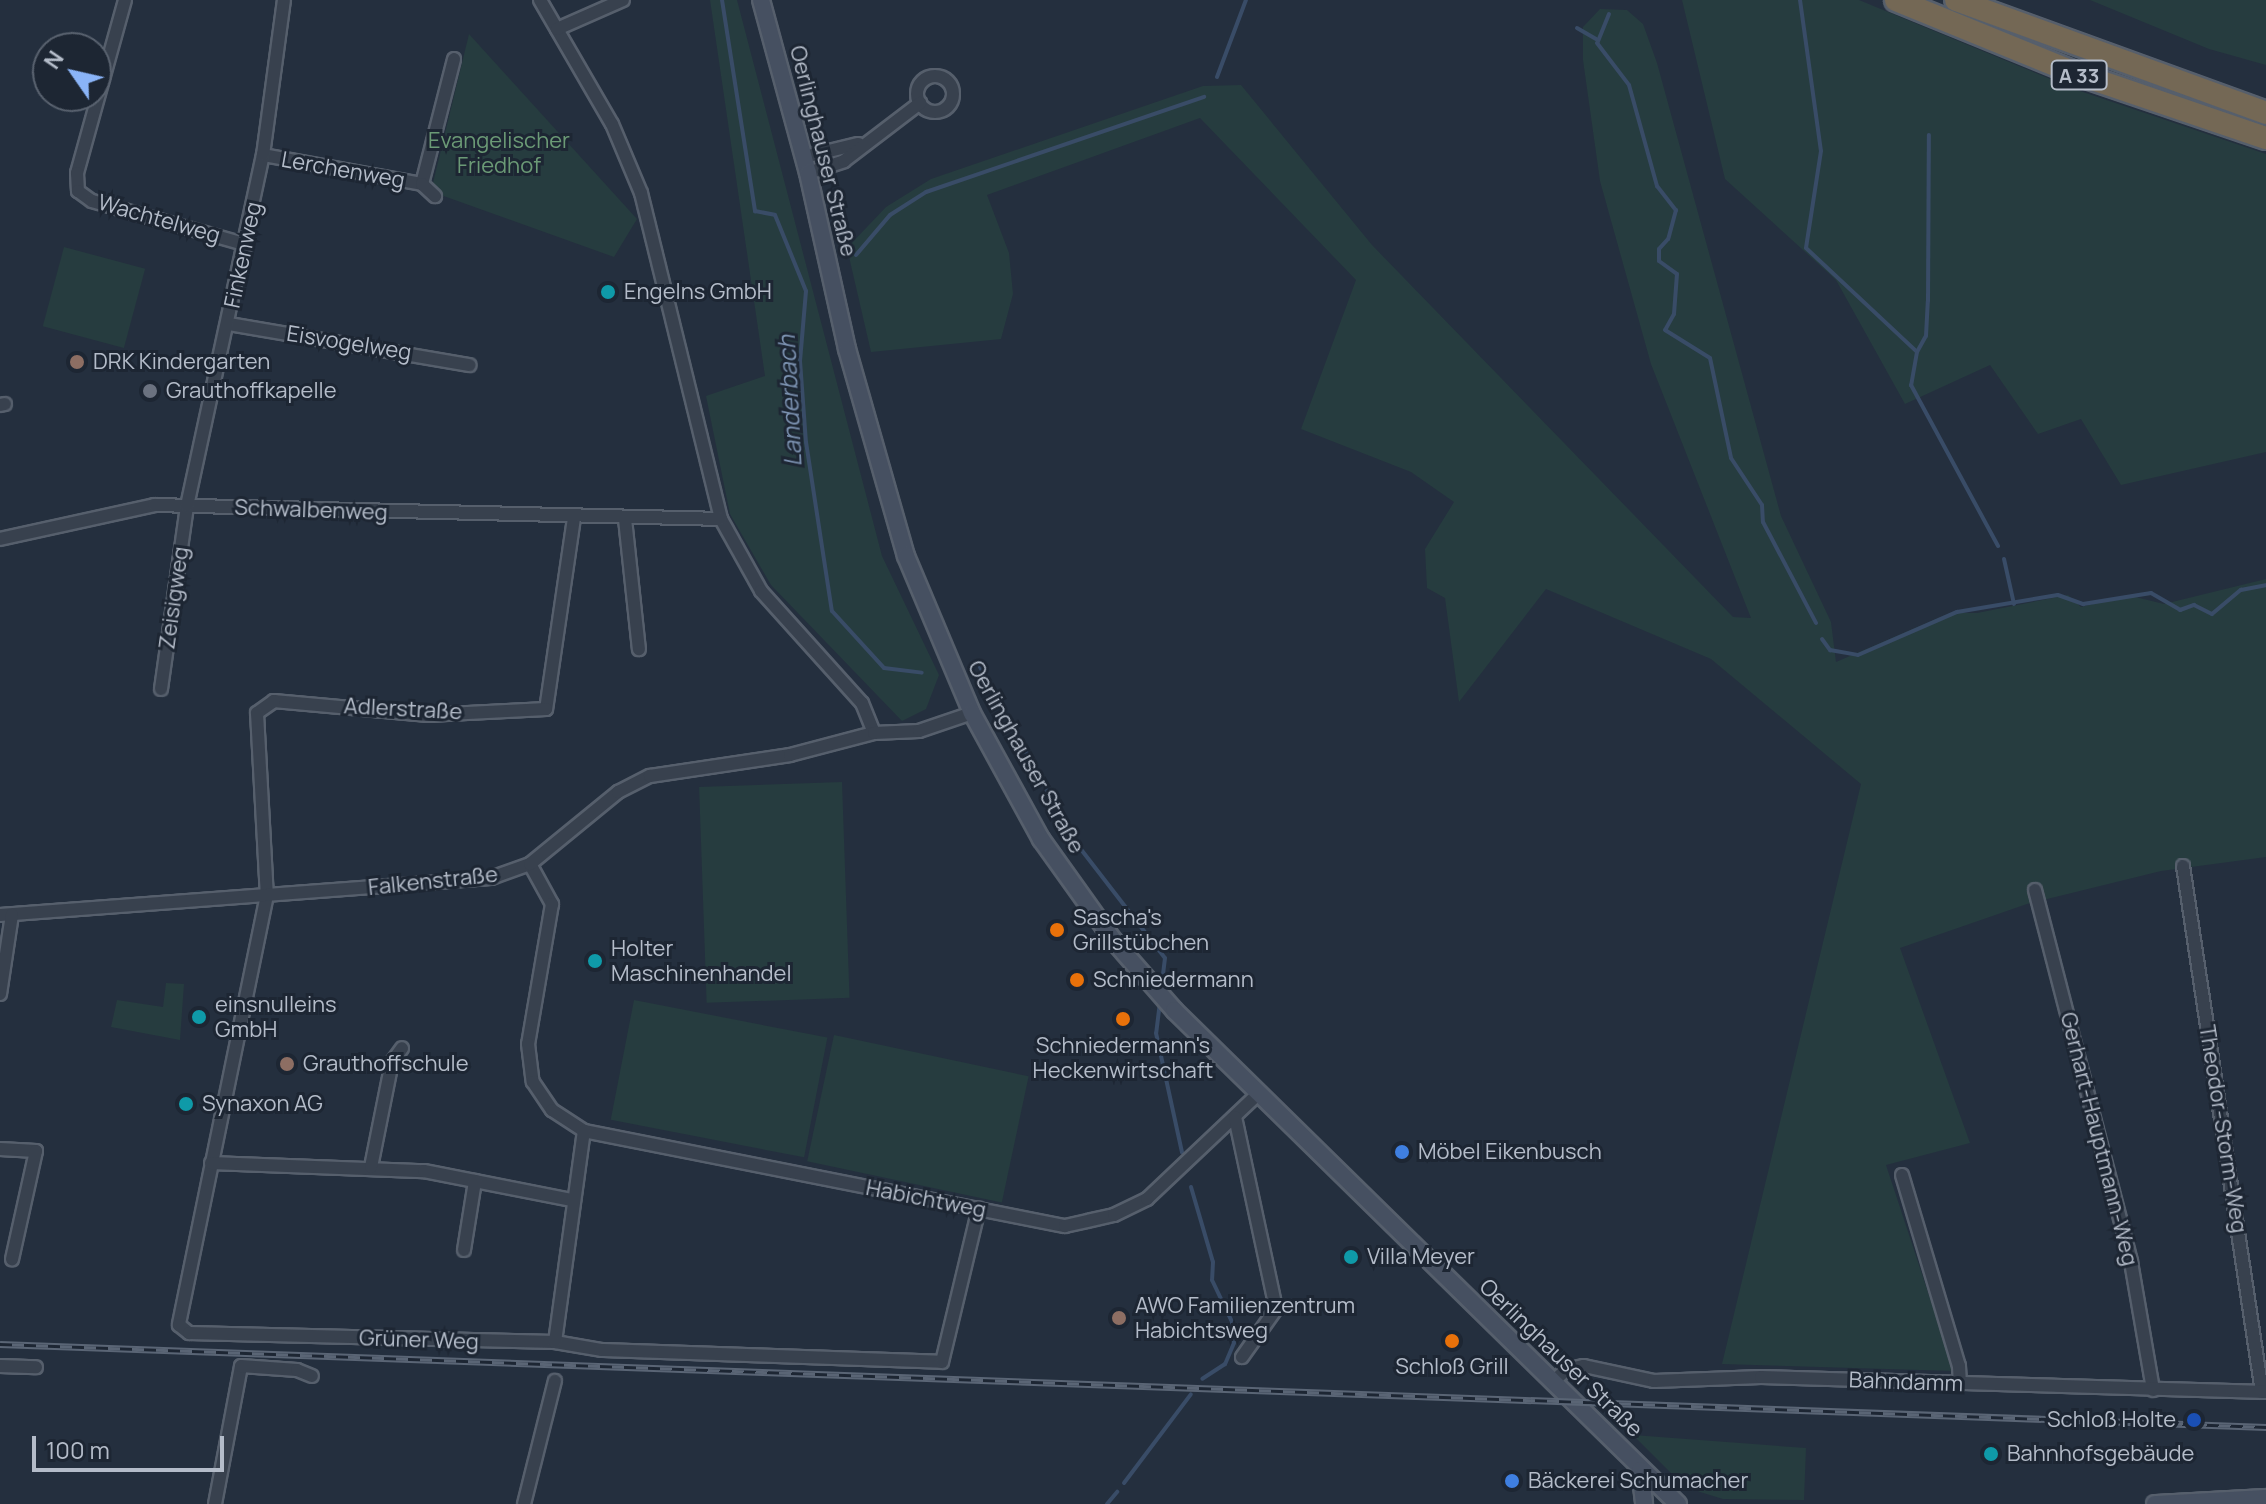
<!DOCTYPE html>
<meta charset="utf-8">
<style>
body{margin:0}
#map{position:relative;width:2266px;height:1504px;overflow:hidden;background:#242f3e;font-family:Manrope,sans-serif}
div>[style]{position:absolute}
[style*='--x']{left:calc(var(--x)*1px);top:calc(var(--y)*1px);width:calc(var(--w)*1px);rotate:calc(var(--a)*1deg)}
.green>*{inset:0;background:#263c3f;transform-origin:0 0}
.stream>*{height:4px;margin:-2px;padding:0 2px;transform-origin:2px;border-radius:2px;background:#394c67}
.roads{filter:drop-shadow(2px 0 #565f6c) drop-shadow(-2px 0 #565f6c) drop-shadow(0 2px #565f6c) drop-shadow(0 -2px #565f6c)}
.street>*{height:12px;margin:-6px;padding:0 6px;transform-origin:6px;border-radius:6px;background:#38414e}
.street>.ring{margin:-6px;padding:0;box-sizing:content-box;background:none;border:12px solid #38414e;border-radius:50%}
.secondary>*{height:16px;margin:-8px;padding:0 8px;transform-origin:8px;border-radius:8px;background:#465061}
.highway>*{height:22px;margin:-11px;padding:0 11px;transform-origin:11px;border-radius:11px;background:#746855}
.rail>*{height:7px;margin-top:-3.5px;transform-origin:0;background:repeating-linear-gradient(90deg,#1d2633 0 12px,#5a6575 0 24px);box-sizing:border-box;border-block:2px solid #5a6575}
.dots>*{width:22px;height:22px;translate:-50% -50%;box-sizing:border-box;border:4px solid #1d2633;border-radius:50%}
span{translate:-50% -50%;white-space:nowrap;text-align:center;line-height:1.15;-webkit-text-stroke:6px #1d2633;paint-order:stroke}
.shield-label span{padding:2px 6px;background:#1d2633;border:2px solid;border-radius:6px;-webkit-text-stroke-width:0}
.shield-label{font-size:20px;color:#b4bcc9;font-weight:700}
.park-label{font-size:22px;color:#6b9a76}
.street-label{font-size:22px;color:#b4bcc9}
.poi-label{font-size:22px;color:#b4bcc9}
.left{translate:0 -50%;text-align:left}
.right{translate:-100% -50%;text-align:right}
.water-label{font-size:24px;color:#7c92b1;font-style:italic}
.north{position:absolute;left:32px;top:32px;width:80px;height:80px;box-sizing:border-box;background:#1d2633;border:2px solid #59626f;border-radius:50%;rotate:304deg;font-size:22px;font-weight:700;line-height:32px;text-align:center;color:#b4bcc9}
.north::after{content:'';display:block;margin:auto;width:28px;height:36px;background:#8ab4f8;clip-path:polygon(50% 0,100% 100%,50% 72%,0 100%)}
.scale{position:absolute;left:32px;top:1436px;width:192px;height:36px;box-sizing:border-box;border:4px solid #b4bcc9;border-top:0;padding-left:10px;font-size:24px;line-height:28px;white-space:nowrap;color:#b4bcc9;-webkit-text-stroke:6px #1d2633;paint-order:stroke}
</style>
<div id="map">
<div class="green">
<i style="clip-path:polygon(710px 0,737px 0,882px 556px,939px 675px,926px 709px,902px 721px,771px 585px,730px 514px,706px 396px,765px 376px)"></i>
<i style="clip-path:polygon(1682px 0,1859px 0,2077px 90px,2266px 154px,2266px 452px,2121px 485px,2081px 419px,2038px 434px,1990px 365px,1905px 404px,1836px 280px,1725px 179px)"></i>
<i style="clip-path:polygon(2090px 0,2266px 0,2266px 65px,2209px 49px)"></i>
<i style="clip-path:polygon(1600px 9px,1627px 10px,1643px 24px,1657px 63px,1781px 516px,1831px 622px,1836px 662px,1950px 613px,1977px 613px,2068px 595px,2081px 607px,2127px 595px,2164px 604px,2266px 579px,2266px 857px,2161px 871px,2027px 904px,1900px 948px,1970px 1143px,1886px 1165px,1954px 1371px,1722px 1364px,1861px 784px,1711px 659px,1546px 589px,1459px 702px,1445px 598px,1427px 588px,1425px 549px,1454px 502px,1411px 472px,1301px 429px,1356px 280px,1200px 118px,987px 195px,1009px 253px,1013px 294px,1001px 339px,871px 352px,847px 248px,886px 207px,931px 179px,1203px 86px,1241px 85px,1372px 245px,1733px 617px,1751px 618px,1651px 364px,1600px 181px,1583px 60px,1583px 27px)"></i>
<i style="clip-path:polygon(469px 34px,637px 219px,614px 257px,438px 194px,433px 183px)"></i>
<i style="left:64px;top:247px;width:84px;height:82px;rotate:15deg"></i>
<i style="left:842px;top:782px;width:216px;height:143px;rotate:88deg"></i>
<i style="clip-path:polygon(166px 983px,184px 984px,180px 1040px,111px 1027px,117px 1000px,163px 1007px)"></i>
<i style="left:634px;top:1000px;width:197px;height:122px;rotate:11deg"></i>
<i style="left:834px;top:1035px;width:199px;height:129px;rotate:12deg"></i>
<i style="clip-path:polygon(1633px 1435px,1806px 1448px,1804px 1500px,1723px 1499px,1700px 1492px,1680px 1482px)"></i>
</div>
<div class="stream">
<i style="--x:722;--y:0;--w:214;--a:81.1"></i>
<i style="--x:755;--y:211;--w:20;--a:11"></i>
<i style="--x:775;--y:215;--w:82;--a:67.8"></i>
<i style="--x:806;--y:291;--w:70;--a:94.9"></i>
<i style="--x:800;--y:361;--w:81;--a:85.8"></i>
<i style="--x:806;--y:442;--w:171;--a:81.3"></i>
<i style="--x:832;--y:611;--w:77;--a:47.6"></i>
<i style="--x:884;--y:668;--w:38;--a:7"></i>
<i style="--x:1800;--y:0;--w:152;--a:82.1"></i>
<i style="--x:1821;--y:151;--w:98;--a:98.8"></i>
<i style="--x:1806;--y:248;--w:152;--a:43.1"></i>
<i style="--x:1917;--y:352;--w:34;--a:100"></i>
<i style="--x:1911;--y:385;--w:183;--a:61.6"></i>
<i style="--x:1609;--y:14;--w:31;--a:112"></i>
<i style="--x:1597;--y:43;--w:53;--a:52.7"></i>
<i style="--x:1629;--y:85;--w:105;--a:74.5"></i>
<i style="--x:1657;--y:186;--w:31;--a:52"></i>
<i style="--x:1676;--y:210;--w:30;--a:105"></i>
<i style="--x:1668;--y:239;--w:13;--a:132"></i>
<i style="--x:1659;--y:249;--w:12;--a:90"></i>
<i style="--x:1659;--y:261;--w:22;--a:36"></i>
<i style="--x:1677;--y:274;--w:40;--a:94.3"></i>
<i style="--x:1674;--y:314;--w:18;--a:119"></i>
<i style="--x:1665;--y:330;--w:53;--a:31.9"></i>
<i style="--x:1710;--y:358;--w:102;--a:78.1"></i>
<i style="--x:1731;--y:458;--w:56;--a:56.6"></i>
<i style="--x:1762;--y:505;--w:17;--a:87"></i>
<i style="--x:1763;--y:522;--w:114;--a:62.3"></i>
<i style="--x:1577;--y:28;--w:22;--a:30"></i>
<i style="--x:1217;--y:77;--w:82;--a:-69.4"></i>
<i style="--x:856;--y:255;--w:52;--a:-49.6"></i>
<i style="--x:890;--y:215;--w:43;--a:-32.6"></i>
<i style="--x:926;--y:192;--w:294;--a:-18.9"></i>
<i style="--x:1917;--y:352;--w:18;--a:-61"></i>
<i style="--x:1926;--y:336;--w:35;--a:-87"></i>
<i style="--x:1928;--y:301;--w:166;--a:-89.7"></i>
<i style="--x:2004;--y:559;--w:46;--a:77.5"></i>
<i style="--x:1822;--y:639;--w:14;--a:54"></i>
<i style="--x:1830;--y:650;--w:28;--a:10"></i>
<i style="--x:1858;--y:655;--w:108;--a:-23.5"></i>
<i style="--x:1957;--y:612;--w:102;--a:-9.6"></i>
<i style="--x:2058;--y:595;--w:27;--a:20"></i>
<i style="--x:2083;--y:604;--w:69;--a:-9.2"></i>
<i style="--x:2151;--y:593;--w:34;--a:30"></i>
<i style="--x:2180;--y:610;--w:15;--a:-20"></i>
<i style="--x:2194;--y:605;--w:20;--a:27"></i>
<i style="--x:2212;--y:614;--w:38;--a:-40"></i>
<i style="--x:2241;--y:590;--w:25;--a:-11"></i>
<i style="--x:980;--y:667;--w:196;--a:61.6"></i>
<i style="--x:1073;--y:839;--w:150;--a:52.3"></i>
<i style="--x:1165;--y:958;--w:31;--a:97"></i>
<i style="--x:1160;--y:1002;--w:31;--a:97"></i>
<i style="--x:1156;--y:1033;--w:122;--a:77.7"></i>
<i style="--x:1191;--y:1187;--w:78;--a:73.7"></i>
<i style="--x:1213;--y:1262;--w:18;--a:93"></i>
<i style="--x:1212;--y:1280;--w:47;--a:64.5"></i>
<i style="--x:1232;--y:1322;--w:21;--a:85"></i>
<i style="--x:1234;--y:1343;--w:23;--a:113"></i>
<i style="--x:1225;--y:1364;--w:27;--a:147"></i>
<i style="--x:1124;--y:1483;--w:111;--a:-53"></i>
<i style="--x:1107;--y:1504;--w:16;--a:-50"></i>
</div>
<div class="roads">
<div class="street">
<i style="--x:125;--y:0;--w:180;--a:105.5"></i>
<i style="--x:77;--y:173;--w:18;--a:87"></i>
<i style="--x:78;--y:191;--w:17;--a:36"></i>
<i style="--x:92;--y:201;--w:161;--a:15.8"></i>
<i style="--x:540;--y:0;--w:143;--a:59.9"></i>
<i style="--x:612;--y:124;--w:75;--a:67.2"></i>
<i style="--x:641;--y:193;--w:336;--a:76.2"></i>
<i style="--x:721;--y:519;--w:82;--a:60.9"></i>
<i style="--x:761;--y:591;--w:151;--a:48"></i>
<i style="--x:862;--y:703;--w:32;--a:68"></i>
<i style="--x:557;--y:29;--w:72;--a:-23.7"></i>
<i class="ring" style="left:917px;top:76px;width:24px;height:24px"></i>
<i style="--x:263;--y:155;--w:162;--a:10.3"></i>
<i style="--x:422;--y:184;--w:129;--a:-75.6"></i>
<i style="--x:804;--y:157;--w:56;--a:-13.5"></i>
<i style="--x:808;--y:173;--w:38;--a:-18"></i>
<i style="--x:844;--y:161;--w:96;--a:-37.3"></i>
<i style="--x:422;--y:184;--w:18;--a:43"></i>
<i style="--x:229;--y:324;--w:244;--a:9.7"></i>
<i style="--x:0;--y:405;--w:5;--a:-11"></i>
<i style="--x:574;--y:518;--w:193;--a:98.3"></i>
<i style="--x:546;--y:709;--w:118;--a:177.1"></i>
<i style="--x:428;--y:715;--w:155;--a:-174.8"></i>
<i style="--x:274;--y:701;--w:21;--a:145"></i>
<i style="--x:257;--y:713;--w:182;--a:86.9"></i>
<i style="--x:267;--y:895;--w:439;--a:101.6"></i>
<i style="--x:179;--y:1325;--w:13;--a:39"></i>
<i style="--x:189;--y:1333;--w:366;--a:1.4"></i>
<i style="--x:555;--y:1342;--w:48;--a:9.7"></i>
<i style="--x:602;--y:1350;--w:340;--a:2"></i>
<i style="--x:942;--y:1362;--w:158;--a:-76.5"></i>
<i style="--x:625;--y:519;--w:131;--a:83.9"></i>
<i style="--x:0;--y:539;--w:158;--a:-12.4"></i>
<i style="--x:154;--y:505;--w:567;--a:1.41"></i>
<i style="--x:161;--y:689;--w:185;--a:-81.9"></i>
<i style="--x:187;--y:506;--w:359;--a:-77.8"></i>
<i style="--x:263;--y:155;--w:156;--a:-82.3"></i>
<i style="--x:530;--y:864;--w:46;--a:61.2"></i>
<i style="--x:552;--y:904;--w:142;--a:99.7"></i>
<i style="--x:528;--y:1044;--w:38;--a:83"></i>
<i style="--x:533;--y:1082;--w:34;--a:56"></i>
<i style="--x:552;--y:1110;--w:38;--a:33"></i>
<i style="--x:584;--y:1131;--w:490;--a:11.2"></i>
<i style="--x:1065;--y:1226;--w:50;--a:-12.7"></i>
<i style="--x:1114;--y:1215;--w:37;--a:-26"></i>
<i style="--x:1147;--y:1199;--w:154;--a:-43.4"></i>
<i style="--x:2183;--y:866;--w:532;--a:81.46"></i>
<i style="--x:2035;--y:890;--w:384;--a:75.5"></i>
<i style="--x:2131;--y:1262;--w:130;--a:80.2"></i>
<i style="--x:0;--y:915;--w:492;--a:-4.3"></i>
<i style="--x:491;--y:878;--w:41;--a:-19.7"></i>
<i style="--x:530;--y:864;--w:114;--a:-39.3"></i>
<i style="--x:618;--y:792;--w:36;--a:-27"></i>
<i style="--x:650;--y:776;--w:142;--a:-8.5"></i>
<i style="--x:790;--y:755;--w:87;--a:-14.7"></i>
<i style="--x:874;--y:733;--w:45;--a:-2.5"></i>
<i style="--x:919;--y:731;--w:56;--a:-18.8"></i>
<i style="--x:0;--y:994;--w:80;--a:-81.4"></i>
<i style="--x:1235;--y:1117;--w:196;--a:77.9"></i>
<i style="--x:1276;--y:1309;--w:59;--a:125.3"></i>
<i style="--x:0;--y:1149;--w:36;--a:3"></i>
<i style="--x:36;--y:1151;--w:111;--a:102.5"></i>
<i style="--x:211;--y:1163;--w:213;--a:2.2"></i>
<i style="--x:424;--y:1171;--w:151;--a:11.1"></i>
<i style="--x:371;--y:1167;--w:107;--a:-78.7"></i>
<i style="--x:392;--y:1062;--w:17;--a:-54"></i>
<i style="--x:1902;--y:1175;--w:199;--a:73.4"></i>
<i style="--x:1959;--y:1366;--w:18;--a:87"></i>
<i style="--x:464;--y:1250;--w:70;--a:-80.9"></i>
<i style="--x:555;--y:1342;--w:213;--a:-82.2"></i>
<i style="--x:0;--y:1366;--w:36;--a:2"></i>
<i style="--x:1553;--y:1382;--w:18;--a:-43"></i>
<i style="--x:1566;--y:1370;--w:18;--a:-13"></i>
<i style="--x:1584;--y:1366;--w:72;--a:12.1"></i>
<i style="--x:1654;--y:1381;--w:107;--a:-2.1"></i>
<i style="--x:1761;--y:1377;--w:505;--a:1.7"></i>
<i style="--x:215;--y:1504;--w:140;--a:-79.3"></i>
<i style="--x:241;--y:1366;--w:56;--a:4.1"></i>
<i style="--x:297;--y:1370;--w:16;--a:22"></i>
<i style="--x:524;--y:1504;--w:127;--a:-75.9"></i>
</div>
<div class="secondary">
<i style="--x:761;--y:0;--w:179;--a:74.8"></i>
<i style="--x:808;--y:173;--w:180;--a:77.5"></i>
<i style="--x:847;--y:349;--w:215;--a:74.1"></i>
<i style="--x:906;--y:556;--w:170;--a:67.2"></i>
<i style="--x:972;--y:713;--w:144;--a:61.3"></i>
<i style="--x:1041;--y:839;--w:124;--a:54.5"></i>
<i style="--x:1113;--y:940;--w:93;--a:48.9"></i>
<i style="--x:1174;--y:1010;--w:706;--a:44.43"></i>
<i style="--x:1640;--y:1470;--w:34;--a:83"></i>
<i style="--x:2155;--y:1504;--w:111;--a:-3.1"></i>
</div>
<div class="highway">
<i style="--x:1896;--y:0;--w:190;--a:22.2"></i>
<i style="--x:2072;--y:72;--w:205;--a:18.8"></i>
<i style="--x:1956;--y:0;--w:330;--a:20"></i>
</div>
</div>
<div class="rail">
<i style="--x:0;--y:1344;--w:2268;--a:2.1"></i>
</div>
<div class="dots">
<i style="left:608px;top:292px;background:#0f9aa8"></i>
<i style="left:77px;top:362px;background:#8d6e63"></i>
<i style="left:150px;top:391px;background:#6b7280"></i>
<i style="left:1057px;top:930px;background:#e8710a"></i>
<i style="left:595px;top:961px;background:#0f9aa8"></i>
<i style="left:1077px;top:980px;background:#e8710a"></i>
<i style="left:199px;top:1017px;background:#0f9aa8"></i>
<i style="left:1123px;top:1019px;background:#e8710a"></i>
<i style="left:287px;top:1064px;background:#8d6e63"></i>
<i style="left:186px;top:1104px;background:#0f9aa8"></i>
<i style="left:1402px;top:1152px;background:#3f7fe0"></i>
<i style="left:1351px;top:1257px;background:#0f9aa8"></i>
<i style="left:1119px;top:1318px;background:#8d6e63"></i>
<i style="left:1452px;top:1341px;background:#e8710a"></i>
<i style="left:2194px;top:1420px;background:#1a4fb4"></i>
<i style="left:1991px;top:1454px;background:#0f9aa8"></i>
<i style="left:1512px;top:1481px;background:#3f7fe0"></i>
</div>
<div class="shield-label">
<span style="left:2079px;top:75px">A 33</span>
</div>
<div class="park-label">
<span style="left:499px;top:153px">Evangelischer<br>Friedhof</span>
</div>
<div class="street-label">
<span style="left:823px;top:151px;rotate:76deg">Oerlinghauser Straße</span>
<span style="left:343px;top:170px;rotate:10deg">Lerchenweg</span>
<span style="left:159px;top:219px;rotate:16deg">Wachtelweg</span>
<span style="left:243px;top:255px;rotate:-78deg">Finkenweg</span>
<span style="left:349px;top:343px;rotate:9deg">Eisvogelweg</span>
<span style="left:311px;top:510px;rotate:2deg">Schwalbenweg</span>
<span style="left:174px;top:598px;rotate:-82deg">Zeisigweg</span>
<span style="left:403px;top:709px;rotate:3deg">Adlerstraße</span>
<span style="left:1026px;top:757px;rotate:61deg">Oerlinghauser Straße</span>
<span style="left:433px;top:881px;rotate:-6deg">Falkenstraße</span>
<span style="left:2223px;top:1129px;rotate:81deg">Theodor-Storm-Weg</span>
<span style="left:2099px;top:1139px;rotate:76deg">Gerhart-Hauptmann-Weg</span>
<span style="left:926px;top:1199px;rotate:11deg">Habichtweg</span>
<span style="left:419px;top:1340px;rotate:2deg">Grüner Weg</span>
<span style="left:1561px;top:1358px;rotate:44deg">Oerlinghauser Straße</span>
<span style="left:1906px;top:1382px;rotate:2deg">Bahndamm</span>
</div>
<div class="poi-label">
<span class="left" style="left:624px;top:292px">Engelns GmbH</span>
<span class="left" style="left:93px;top:362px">DRK Kindergarten</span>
<span class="left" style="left:166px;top:391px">Grauthoffkapelle</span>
<span class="left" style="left:1073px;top:930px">Sascha's<br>Grillstübchen</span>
<span class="left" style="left:611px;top:961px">Holter<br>Maschinenhandel</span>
<span class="left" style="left:1093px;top:980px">Schniedermann</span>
<span class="left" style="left:215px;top:1017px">einsnulleins<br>GmbH</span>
<span style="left:1123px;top:1058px">Schniedermann's<br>Heckenwirtschaft</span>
<span class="left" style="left:303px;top:1064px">Grauthoffschule</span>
<span class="left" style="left:202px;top:1104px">Synaxon AG</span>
<span class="left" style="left:1418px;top:1152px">Möbel Eikenbusch</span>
<span class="left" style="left:1367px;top:1257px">Villa Meyer</span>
<span class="left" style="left:1135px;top:1318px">AWO Familienzentrum<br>Habichtsweg</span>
<span style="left:1452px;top:1367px">Schloß Grill</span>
<span class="right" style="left:2176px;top:1420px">Schloß Holte</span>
<span class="left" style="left:2007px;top:1454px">Bahnhofsgebäude</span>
<span class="left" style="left:1528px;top:1481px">Bäckerei Schumacher</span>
</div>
<div class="water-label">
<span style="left:789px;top:401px;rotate:-93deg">Landerbach</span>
</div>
<div class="north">N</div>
<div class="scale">100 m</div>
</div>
